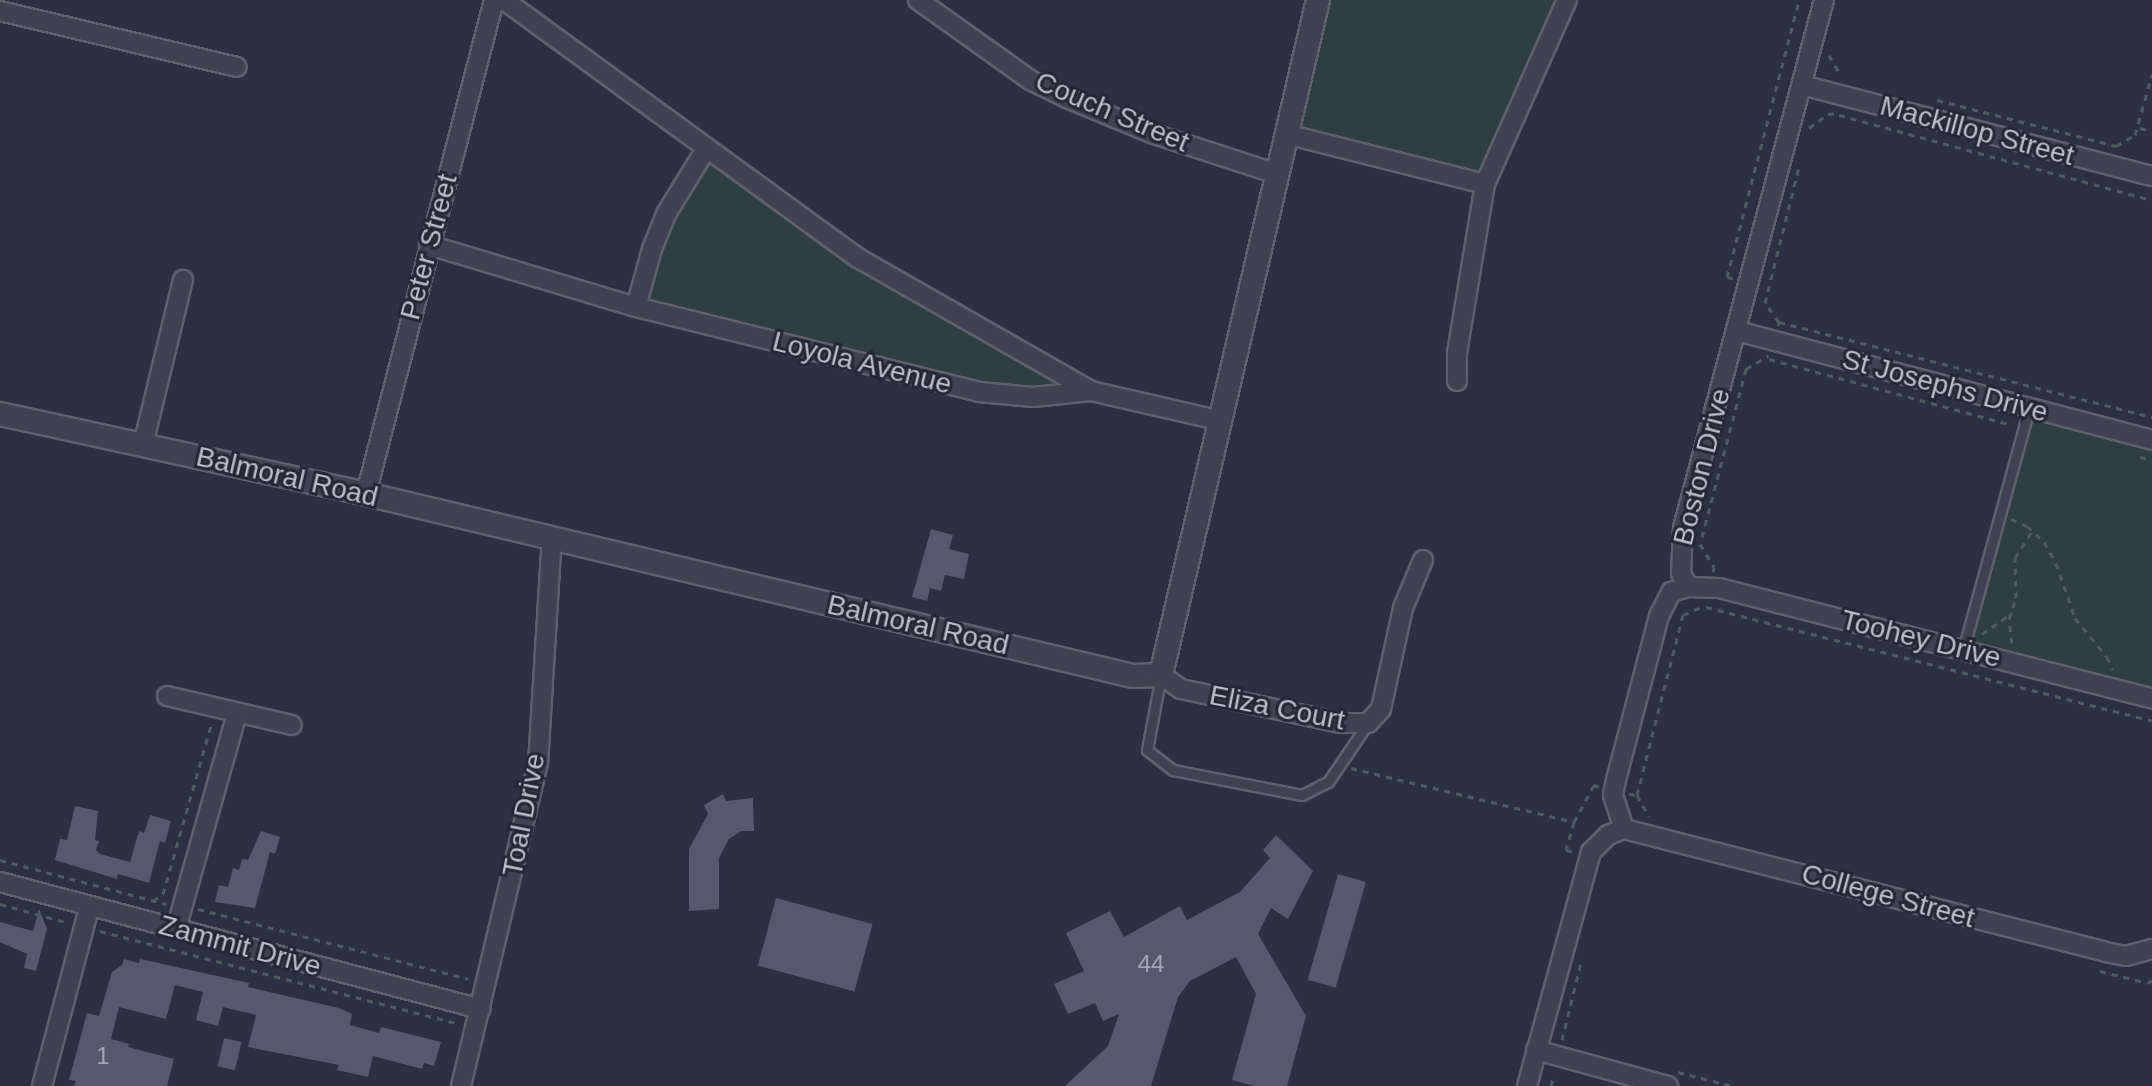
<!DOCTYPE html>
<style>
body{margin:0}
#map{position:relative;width:2152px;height:1086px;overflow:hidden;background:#2b3141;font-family:Arial,sans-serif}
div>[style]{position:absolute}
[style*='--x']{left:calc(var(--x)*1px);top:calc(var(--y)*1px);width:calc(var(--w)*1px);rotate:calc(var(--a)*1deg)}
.green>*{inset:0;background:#2e3e43}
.building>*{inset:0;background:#54596b;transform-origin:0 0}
.path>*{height:3px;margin-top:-1.5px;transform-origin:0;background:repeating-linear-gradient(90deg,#4d5b61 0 6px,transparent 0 12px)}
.roads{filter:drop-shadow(2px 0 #5d616e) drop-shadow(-2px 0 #5d616e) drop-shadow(0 2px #5d616e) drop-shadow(0 -2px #5d616e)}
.service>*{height:9px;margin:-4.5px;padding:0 4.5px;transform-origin:4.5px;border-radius:4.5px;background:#3f4351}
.minor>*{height:18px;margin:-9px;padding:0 9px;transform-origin:9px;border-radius:9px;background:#3f4351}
.tertiary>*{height:22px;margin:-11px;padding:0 11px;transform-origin:11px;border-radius:11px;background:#3f4351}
span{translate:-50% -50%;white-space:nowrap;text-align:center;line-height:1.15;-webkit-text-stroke:6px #232836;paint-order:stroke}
.number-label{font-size:24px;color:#a2a6b3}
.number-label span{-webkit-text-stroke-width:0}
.street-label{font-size:28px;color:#bcbfcb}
</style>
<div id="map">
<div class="green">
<i style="clip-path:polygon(1318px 0,1567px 0,1485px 184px,1286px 134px)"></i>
<i style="clip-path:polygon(706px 149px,858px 258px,1091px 391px,1033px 397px,636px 307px,652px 249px)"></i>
<i style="clip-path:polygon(2027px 417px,2152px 450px,2152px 693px,1964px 644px)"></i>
</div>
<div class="building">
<i style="clip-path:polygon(931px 529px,953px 535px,949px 549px,969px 554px,964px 579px,945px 575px,941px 591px,930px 588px,927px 601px,912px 597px)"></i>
<i style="clip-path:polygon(723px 794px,726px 801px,753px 798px,754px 831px,741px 831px,729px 839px,719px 858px,719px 909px,689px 911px,689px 849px,708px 814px,704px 805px)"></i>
<i style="clip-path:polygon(75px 806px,98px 811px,95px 840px,99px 841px,96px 850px,100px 854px,130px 862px,139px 831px,144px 833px,150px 815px,171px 821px,165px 843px,160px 841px,149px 883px,118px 874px,117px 879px,55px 860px,60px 839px,67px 840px)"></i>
<i style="clip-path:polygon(261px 831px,280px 837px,275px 854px,270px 852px,255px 908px,215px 902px,219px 885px,228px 887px,233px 868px,239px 870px,242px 859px,248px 860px)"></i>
<i style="clip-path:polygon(1276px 835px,1313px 871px,1288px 919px,1271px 908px,1258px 934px,1306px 1016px,1287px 1086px,1254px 1086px,1232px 1080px,1256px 994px,1236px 957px,1190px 981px,1178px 997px,1151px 1086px,1065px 1086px,1108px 1046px,1119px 1014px,1103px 1021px,1095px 1003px,1068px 1014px,1054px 984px,1084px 971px,1066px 933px,1110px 911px,1124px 937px,1180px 906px,1187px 920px,1240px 892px,1270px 858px,1263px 850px)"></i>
<i style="left:1338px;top:874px;width:29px;height:110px;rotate:16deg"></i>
<i style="left:776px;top:898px;width:100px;height:70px;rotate:15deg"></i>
<i style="clip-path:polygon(39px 909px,47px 929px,36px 971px,24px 968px,27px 954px,0 942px,0 922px,33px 931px)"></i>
<i style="clip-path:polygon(124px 959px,139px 963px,140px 959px,249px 983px,248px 987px,339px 1008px,352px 1014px,350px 1025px,379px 1033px,381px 1027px,441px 1042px,434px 1066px,424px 1063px,422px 1069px,373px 1056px,368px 1077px,337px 1070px,339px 1065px,248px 1047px,256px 1015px,223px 1007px,218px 1026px,196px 1020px,203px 992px,175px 985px,166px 1019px,119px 1007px,111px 1039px,129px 1044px,128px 1047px,174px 1059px,167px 1086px,74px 1086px,76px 1081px,69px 1080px,87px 1013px,99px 1016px,112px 972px,122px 965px)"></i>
<i style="left:224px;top:1038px;width:18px;height:29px;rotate:13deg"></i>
</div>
<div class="path">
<i style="--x:1829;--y:55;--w:24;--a:60"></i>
<i style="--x:1937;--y:100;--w:185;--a:14.4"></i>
<i style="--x:2116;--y:146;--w:22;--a:-30"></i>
<i style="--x:2135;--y:135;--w:63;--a:-74.4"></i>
<i style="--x:1839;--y:115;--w:324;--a:15.2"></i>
<i style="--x:1809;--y:128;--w:24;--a:-36"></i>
<i style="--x:1828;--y:114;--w:11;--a:-5"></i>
<i style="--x:2140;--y:128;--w:12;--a:14"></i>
<i style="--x:1733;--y:278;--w:6;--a:-171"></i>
<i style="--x:1727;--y:277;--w:286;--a:-75.4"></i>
<i style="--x:1779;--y:322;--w:385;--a:14.3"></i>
<i style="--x:1778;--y:326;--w:4;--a:-76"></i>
<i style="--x:1779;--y:322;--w:24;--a:-126"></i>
<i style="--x:1765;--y:303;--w:144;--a:-76"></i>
<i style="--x:1769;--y:359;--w:252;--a:15.2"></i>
<i style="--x:2140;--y:457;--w:12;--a:14"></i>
<i style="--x:2011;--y:519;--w:17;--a:24"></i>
<i style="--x:2027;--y:526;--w:23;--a:43"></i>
<i style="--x:2044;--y:542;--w:24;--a:60"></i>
<i style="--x:2056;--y:563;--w:58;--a:70.9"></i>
<i style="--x:2075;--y:618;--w:50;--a:50.6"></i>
<i style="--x:2107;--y:657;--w:14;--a:65"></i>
<i style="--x:1702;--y:537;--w:174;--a:-75.3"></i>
<i style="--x:1746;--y:369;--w:26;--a:-31"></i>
<i style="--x:1700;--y:544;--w:27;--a:59"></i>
<i style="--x:1714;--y:567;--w:5;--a:101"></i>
<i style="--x:1706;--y:607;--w:460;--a:14.3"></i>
<i style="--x:1982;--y:634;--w:37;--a:-35"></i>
<i style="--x:2012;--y:643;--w:24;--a:-97"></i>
<i style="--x:2009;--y:619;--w:22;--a:-72"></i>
<i style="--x:2016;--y:598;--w:40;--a:-91.4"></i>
<i style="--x:2015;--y:558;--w:32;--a:-58"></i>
<i style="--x:1351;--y:768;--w:229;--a:13.6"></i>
<i style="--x:1574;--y:822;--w:42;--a:-61.6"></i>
<i style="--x:1594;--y:785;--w:5;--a:22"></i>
<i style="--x:1629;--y:794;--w:8;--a:7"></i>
<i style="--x:1637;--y:795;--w:25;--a:61"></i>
<i style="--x:1637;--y:795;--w:186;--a:-75.7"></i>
<i style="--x:1683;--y:615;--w:22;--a:-24"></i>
<i style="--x:1574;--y:822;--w:29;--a:106"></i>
<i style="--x:1566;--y:850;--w:9;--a:13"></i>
<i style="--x:0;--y:860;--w:172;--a:14.8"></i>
<i style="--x:153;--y:901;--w:12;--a:-35"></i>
<i style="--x:163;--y:894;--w:176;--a:-74.1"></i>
<i style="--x:0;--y:904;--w:72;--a:15.4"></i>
<i style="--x:198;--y:909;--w:279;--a:14.5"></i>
<i style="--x:100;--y:931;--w:368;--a:14.5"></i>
<i style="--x:2100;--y:971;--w:49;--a:14"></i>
<i style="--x:2148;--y:983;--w:5;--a:-37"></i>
<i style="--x:1562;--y:1040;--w:84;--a:-76.3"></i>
<i style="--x:1678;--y:1072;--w:56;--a:14.5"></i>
<i style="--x:1551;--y:1086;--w:12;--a:-76"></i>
</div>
<div class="roads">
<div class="service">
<i style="--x:1963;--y:650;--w:251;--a:-74.7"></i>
<i style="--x:1161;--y:675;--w:76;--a:100.6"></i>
<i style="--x:1147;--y:750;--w:33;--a:38"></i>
<i style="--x:1173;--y:770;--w:131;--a:11"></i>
<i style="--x:1302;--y:795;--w:29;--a:-27"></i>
<i style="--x:1328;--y:782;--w:71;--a:-55.9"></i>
</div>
<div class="minor">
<i style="--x:504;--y:0;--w:438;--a:36.1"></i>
<i style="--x:858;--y:258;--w:268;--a:29.7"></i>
<i style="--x:1091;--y:391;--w:130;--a:12.9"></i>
<i style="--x:918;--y:0;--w:138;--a:35.5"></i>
<i style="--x:1030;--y:80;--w:43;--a:26"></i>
<i style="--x:1069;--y:99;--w:92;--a:22.4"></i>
<i style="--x:1154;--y:134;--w:129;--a:18"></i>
<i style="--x:0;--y:11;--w:243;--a:13.3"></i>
<i style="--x:1802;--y:85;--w:362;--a:14.6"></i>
<i style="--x:1286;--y:134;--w:205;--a:14.1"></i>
<i style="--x:1485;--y:184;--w:201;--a:-66"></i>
<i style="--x:429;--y:245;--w:216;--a:16.7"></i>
<i style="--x:636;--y:307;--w:353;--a:13.9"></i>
<i style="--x:979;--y:392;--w:54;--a:5.3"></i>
<i style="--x:1033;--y:397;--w:58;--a:-5.9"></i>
<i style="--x:636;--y:307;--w:60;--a:-74.6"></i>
<i style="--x:652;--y:249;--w:38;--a:-68"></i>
<i style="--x:666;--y:214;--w:76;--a:-58.4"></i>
<i style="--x:1737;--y:331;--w:429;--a:14.7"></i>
<i style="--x:1457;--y:381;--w:28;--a:-90"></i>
<i style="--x:1457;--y:353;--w:171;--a:-80.6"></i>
<i style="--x:143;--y:445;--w:170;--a:-76.4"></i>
<i style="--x:366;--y:494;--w:510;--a:-75.47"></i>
<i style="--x:1688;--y:587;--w:31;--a:2"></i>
<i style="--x:1719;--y:588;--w:447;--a:14.3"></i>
<i style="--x:1161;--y:675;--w:24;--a:35"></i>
<i style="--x:1181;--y:689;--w:164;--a:12"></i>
<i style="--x:1341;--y:723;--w:27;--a:0"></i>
<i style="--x:1368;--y:723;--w:19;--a:-47"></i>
<i style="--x:1381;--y:709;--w:103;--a:-77.7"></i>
<i style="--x:1403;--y:608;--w:52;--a:-67.4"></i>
<i style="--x:167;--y:696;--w:128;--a:13.1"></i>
<i style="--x:1624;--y:829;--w:496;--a:14.3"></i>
<i style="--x:2105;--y:952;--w:21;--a:11"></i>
<i style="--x:2126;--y:956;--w:27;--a:-15"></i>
<i style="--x:0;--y:882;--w:497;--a:14.8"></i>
<i style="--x:176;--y:929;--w:224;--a:-74.2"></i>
<i style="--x:1536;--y:1050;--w:137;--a:15.3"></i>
<i style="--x:42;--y:1086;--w:184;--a:-75.2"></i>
<i style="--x:461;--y:1086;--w:331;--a:-76.6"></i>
<i style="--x:538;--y:764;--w:226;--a:-86.5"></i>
<i style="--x:1527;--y:1086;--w:243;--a:-74.7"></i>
<i style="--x:1591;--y:852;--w:24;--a:-45"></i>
<i style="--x:1608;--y:835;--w:17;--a:-21"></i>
<i style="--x:1624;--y:829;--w:36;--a:-108"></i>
<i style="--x:1613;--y:795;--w:15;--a:-79"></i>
<i style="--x:1616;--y:780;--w:170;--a:-75.3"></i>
<i style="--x:1659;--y:616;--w:27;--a:-63"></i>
<i style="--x:1671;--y:592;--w:18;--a:-16"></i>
<i style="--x:1688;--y:587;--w:16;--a:-117"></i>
<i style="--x:1681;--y:573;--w:45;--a:-87.5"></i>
<i style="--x:1683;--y:528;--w:547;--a:-75.05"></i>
</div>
<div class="tertiary">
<i style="--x:0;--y:414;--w:375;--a:12.3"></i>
<i style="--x:366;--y:494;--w:788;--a:13.35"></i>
<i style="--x:1133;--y:676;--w:28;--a:-2"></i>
<i style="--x:1161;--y:675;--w:693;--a:-76.91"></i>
</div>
</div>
<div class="number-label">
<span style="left:1151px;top:964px">44</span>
<span style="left:103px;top:1056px">1</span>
</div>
<div class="street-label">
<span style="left:1112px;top:112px;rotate:23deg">Couch Street</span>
<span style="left:1977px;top:131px;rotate:15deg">Mackillop Street</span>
<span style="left:429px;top:247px;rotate:-75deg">Peter Street</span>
<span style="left:862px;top:363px;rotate:14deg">Loyola Avenue</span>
<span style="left:1945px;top:386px;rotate:15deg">St Josephs Drive</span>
<span style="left:1702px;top:467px;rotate:-76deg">Boston Drive</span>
<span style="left:287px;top:477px;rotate:13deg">Balmoral Road</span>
<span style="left:918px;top:625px;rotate:13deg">Balmoral Road</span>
<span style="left:1921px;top:639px;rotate:14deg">Toohey Drive</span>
<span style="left:1277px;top:708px;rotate:11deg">Eliza Court</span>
<span style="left:524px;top:815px;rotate:-79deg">Toal Drive</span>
<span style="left:1888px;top:896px;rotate:15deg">College Street</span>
<span style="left:240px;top:946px;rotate:15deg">Zammit Drive</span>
</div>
</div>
